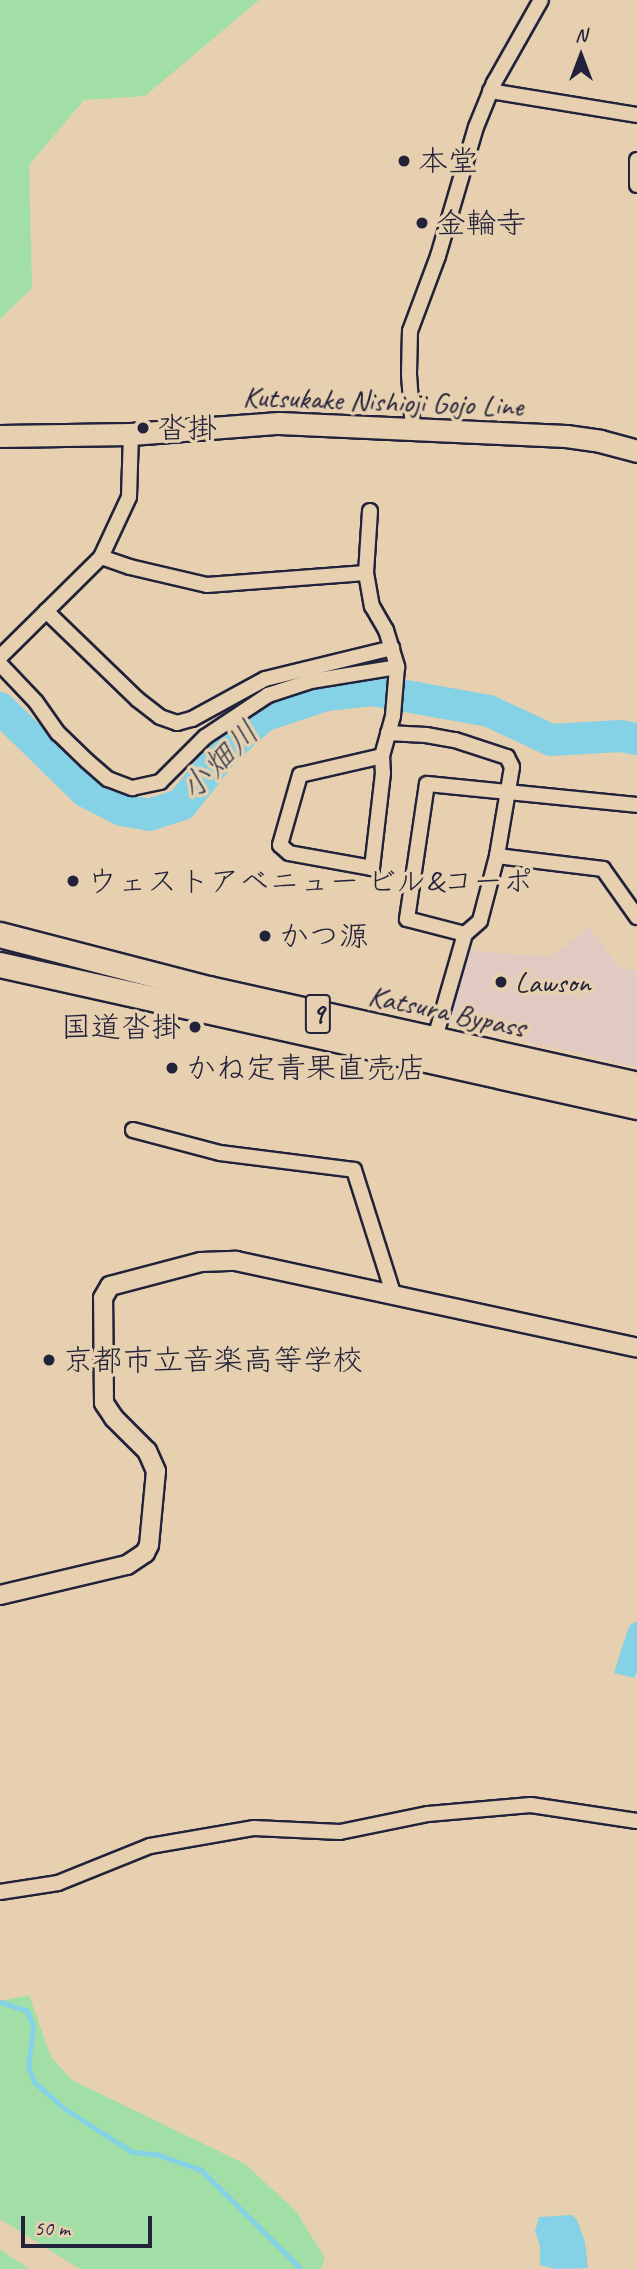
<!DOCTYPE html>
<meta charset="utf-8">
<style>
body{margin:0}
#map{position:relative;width:637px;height:2269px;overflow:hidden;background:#e6d0af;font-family:Caveat,"Klee One",sans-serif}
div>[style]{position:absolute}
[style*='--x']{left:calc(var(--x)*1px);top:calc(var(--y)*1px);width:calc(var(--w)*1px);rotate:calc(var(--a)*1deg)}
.built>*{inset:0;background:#e0cac2}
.green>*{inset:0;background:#a2dfa6}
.water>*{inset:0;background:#85d1e5}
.stream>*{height:5px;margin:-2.5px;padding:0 2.5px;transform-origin:2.5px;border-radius:2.5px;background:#85d1e5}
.river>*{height:32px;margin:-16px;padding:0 16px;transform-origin:16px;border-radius:16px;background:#85d1e5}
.roads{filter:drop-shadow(2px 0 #22223b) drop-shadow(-2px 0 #22223b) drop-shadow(0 2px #22223b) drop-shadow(0 -2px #22223b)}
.minor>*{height:14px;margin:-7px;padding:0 7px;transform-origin:7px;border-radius:7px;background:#e6d0af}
.tertiary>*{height:18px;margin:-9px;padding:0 9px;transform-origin:9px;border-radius:9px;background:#e6d0af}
.secondary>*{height:21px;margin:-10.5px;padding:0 10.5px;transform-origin:10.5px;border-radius:10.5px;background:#e6d0af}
.trunk>*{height:24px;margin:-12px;padding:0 12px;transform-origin:12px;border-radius:12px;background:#e6d0af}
.dots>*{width:19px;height:19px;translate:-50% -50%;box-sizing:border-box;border:4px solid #e6d0af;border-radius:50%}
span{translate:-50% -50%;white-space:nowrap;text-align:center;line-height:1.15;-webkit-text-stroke:7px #e6d0af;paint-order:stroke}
.shield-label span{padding:2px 5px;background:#e6d0af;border:2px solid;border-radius:5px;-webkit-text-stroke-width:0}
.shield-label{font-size:28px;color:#22223b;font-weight:700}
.poi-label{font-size:30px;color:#22223b}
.left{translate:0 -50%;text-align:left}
.right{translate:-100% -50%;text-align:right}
.street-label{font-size:30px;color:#22223b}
.water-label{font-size:32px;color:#313c54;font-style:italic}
.north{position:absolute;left:546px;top:21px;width:70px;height:70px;-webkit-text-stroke:5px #e6d0af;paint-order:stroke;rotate:0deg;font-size:19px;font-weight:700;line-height:28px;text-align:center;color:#22223b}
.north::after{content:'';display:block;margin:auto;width:24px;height:32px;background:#22223b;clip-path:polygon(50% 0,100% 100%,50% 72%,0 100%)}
.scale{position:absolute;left:21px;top:2216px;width:131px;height:32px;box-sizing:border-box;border:4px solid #22223b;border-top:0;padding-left:9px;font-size:21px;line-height:24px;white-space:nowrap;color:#22223b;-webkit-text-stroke:5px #e6d0af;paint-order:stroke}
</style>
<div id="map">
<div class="built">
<i style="clip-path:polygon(589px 927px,621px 969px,637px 970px,637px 1067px,446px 1023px,466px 950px,551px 957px)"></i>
</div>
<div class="green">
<i style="clip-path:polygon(0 0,259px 0,145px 96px,84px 100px,29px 165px,32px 288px,0 319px)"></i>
<i style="clip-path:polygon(29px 1995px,51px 2057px,72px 2080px,245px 2164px,295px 2210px,325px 2258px,321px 2269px,80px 2269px,0 2219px,0 2001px)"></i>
<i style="clip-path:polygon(0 2249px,29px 2269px,0 2269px)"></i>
</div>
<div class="water">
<i style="clip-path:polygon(637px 1621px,637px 1672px,634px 1678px,614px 1673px,626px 1635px,630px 1625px)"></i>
<i style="clip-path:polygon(572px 2215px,577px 2220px,585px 2242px,588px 2268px,556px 2269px,540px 2265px,540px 2246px,535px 2231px,539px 2217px)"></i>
</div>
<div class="stream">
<i style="--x:0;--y:2002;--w:28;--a:18"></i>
<i style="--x:27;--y:2011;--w:17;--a:69"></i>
<i style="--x:33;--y:2027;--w:39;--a:97"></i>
<i style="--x:28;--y:2066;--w:17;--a:69"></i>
<i style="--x:34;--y:2082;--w:41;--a:41.1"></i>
<i style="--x:65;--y:2109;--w:80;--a:32.7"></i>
<i style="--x:132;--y:2152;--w:27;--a:6"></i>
<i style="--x:159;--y:2155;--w:45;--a:19.7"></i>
<i style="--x:201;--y:2170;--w:141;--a:44.7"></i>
</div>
<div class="river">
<i style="--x:0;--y:708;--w:119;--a:44.3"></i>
<i style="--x:85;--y:791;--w:42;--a:27.2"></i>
<i style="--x:122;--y:810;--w:27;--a:10"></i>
<i style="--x:149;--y:815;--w:35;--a:-18"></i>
<i style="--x:182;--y:804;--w:69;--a:-51.5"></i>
<i style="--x:225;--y:750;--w:51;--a:-41.8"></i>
<i style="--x:263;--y:716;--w:66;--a:-18.4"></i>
<i style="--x:326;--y:695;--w:46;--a:-6.2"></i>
<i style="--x:372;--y:690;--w:119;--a:10.2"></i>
<i style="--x:489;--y:711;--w:68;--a:25.1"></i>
<i style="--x:551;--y:740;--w:69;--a:-3.3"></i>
<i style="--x:620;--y:736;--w:17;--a:10"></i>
</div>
<div class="roads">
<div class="minor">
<i style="--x:490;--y:91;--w:149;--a:9.3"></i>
<i style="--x:637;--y:160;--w:25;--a:90"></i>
<i style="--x:413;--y:429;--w:55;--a:-94.2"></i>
<i style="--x:409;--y:374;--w:43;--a:-88.7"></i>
<i style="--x:410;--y:331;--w:80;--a:-69.5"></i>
<i style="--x:438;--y:256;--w:134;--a:-73.6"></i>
<i style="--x:476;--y:127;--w:48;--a:-67.8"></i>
<i style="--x:494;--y:83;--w:95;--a:-60.5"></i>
<i style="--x:370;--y:511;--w:62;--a:93.7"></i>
<i style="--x:366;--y:573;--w:34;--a:80"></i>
<i style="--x:372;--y:606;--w:28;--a:60"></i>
<i style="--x:386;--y:630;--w:39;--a:73"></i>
<i style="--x:397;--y:667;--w:49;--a:94.7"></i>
<i style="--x:393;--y:716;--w:41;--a:105.4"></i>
<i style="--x:382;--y:756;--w:17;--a:87"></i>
<i style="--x:383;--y:773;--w:96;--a:96.6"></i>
<i style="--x:372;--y:868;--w:84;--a:-169.8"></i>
<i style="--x:289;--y:853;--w:12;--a:-138"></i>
<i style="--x:280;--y:845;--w:73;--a:-74.1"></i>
<i style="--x:300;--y:775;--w:84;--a:-13"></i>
<i style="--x:101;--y:557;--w:31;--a:19"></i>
<i style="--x:130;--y:567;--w:79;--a:13.2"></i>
<i style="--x:207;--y:585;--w:159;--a:-4.3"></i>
<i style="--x:46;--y:611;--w:127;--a:44"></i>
<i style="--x:137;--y:699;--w:29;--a:38"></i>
<i style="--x:160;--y:717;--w:18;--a:19"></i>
<i style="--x:177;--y:723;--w:16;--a:-15"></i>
<i style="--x:192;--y:719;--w:83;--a:-28.7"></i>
<i style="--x:265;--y:679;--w:131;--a:-13.7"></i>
<i style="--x:0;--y:657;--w:142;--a:-44.7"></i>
<i style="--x:101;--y:557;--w:66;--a:-65"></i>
<i style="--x:129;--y:497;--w:63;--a:-88.2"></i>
<i style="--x:0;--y:664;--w:52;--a:46.5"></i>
<i style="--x:36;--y:702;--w:38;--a:55"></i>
<i style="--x:58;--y:733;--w:40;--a:44"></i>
<i style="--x:87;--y:761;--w:28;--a:41"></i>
<i style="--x:108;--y:779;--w:26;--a:21"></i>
<i style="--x:132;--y:788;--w:29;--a:-12"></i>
<i style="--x:160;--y:782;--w:64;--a:-45"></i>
<i style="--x:205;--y:737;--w:76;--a:-33.7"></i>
<i style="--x:268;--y:695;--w:45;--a:-18"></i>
<i style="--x:311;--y:681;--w:87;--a:-9.2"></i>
<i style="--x:388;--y:733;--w:38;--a:3"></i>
<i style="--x:426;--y:735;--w:29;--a:10"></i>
<i style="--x:455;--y:740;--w:55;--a:18.1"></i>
<i style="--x:507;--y:757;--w:11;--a:63"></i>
<i style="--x:512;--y:767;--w:90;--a:99.6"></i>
<i style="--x:497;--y:856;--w:67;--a:104.7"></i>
<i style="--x:480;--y:921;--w:20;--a:139"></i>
<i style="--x:465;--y:934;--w:116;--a:106.1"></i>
<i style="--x:497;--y:856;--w:107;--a:7"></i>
<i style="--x:603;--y:869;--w:59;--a:54.7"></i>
<i style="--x:465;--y:934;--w:60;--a:-165.5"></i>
<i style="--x:407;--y:919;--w:136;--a:-81.6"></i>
<i style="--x:427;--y:784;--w:211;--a:5.7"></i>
<i style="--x:133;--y:1130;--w:90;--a:14.8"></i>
<i style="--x:220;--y:1153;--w:135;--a:7.2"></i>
<i style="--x:354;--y:1170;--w:132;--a:72.4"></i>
<i style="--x:0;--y:1892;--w:59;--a:-8.8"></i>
<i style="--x:58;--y:1883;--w:99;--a:-21.9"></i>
<i style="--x:150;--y:1846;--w:106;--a:-9.8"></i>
<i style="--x:254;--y:1828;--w:86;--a:2.7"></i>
<i style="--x:340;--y:1832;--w:90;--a:-11.6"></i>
<i style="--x:428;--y:1814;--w:103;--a:-5"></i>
<i style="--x:531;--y:1805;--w:107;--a:8.6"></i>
</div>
<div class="tertiary">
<i style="--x:0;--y:1595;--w:130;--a:-13.3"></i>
<i style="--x:127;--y:1565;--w:22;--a:-34"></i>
<i style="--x:145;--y:1553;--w:9;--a:-63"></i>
<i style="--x:149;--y:1545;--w:74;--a:-84.6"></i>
<i style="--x:156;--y:1471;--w:22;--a:-114"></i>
<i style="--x:147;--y:1451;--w:47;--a:-135"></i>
<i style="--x:114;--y:1418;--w:18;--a:-124"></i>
<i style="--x:104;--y:1403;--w:105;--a:-90.5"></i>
<i style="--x:103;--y:1298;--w:14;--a:-60"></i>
<i style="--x:110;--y:1286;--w:94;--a:-14.8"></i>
<i style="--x:201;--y:1262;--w:35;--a:-2"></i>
<i style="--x:236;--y:1261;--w:410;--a:12.2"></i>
</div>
<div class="secondary">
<i style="--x:0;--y:436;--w:131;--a:-0.9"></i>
<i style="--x:131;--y:434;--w:148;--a:-4.3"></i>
<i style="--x:279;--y:423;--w:287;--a:2.6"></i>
<i style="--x:566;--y:436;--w:34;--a:8"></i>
<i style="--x:600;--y:441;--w:38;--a:15"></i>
</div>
<div class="trunk">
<i style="--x:0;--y:935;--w:216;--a:14.5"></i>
<i style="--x:209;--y:989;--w:439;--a:12.6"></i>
<i style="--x:0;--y:965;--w:653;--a:12.57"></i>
</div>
</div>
<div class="dots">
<i style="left:404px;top:161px;background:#22223b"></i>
<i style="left:422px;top:223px;background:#22223b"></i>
<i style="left:143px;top:428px;background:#22223b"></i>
<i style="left:73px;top:881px;background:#22223b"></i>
<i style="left:265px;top:936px;background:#22223b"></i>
<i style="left:501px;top:982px;background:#22223b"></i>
<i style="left:195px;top:1027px;background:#22223b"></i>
<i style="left:172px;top:1068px;background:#22223b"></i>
<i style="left:49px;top:1360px;background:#22223b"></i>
</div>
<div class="shield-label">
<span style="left:318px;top:1014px">9</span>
</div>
<div class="poi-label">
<span class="left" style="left:418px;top:161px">本堂</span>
<span class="left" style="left:436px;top:223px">金輪寺</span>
<span class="left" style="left:157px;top:428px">沓掛</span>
<span class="left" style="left:87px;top:881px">ウェストアベニュー ビル&amp;コーポ</span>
<span class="left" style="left:279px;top:936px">かつ源</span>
<span class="left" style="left:515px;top:982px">Lawson</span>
<span class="right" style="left:181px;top:1027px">国道沓掛</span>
<span class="left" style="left:186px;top:1068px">かね定青果直売店</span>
<span class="left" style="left:63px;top:1360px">京都市立音楽高等学校</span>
</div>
<div class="street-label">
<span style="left:383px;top:401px;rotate:2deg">Kutsukake Nishioji Gojo Line</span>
<span style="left:447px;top:1011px;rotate:12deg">Katsura Bypass</span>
</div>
<div class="water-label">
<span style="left:220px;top:761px;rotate:-45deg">小畑川</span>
</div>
<div class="north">N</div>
<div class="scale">50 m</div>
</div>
